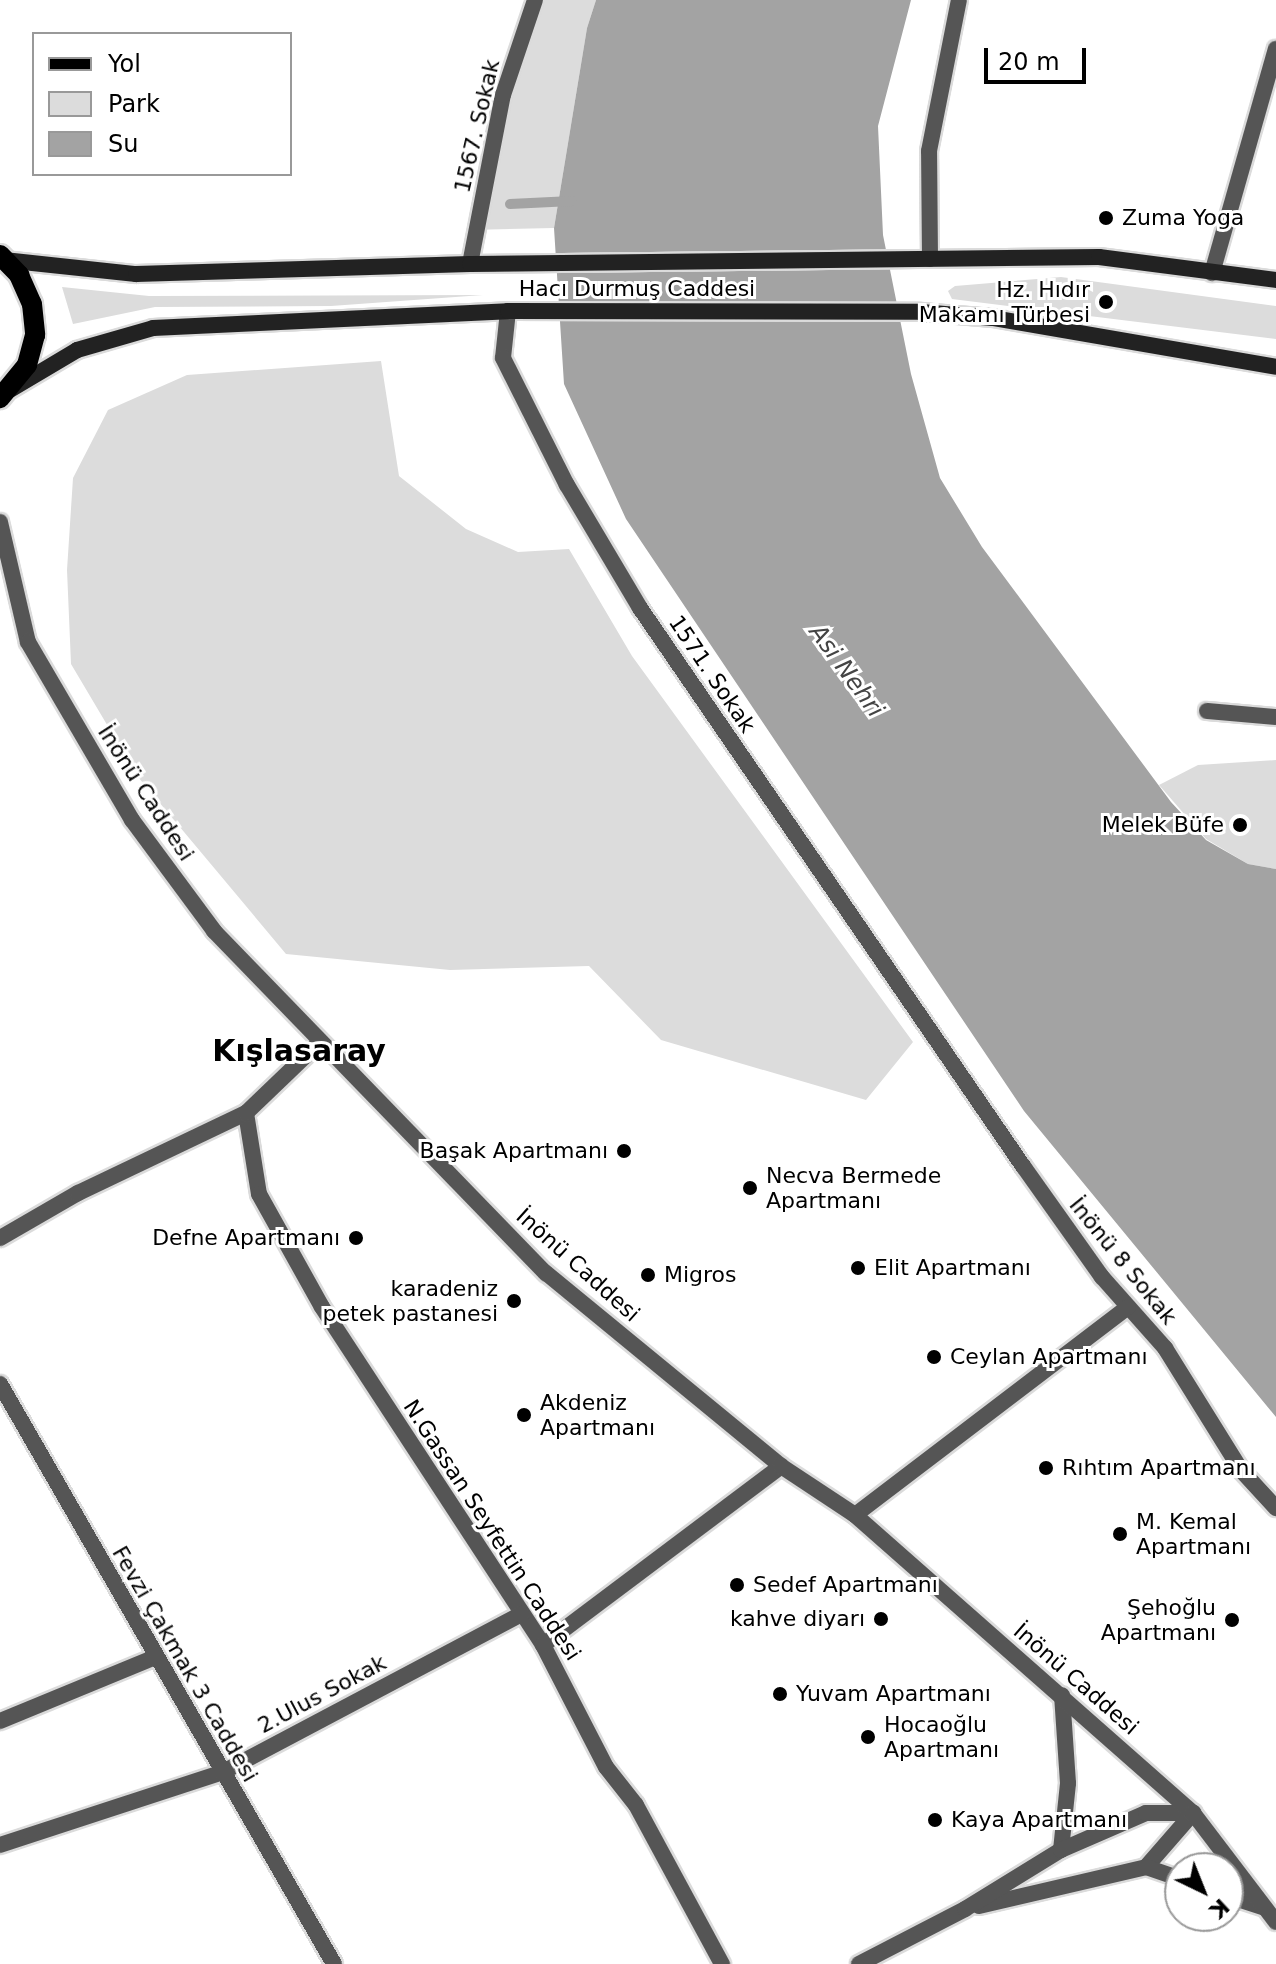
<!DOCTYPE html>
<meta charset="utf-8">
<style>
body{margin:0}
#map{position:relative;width:1276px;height:1964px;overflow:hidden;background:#fff;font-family:"DejaVu Sans",sans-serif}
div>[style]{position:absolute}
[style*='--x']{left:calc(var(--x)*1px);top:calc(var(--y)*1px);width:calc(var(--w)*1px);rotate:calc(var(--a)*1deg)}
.green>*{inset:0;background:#dcdcdc}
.water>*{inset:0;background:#a3a3a3}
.stream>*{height:10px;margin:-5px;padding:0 5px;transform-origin:5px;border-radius:5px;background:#a3a3a3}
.roads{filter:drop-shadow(2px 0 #dbdbdb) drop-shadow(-2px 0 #dbdbdb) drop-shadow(0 2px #dbdbdb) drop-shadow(0 -2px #dbdbdb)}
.minor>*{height:16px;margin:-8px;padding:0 8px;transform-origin:8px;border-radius:8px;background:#555}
.tertiary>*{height:16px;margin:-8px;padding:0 8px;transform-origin:8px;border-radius:8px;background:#555}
.secondary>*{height:16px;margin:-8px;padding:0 8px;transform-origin:8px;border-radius:8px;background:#222}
.primary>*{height:20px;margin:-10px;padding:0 10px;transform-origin:10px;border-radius:10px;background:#000}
.dots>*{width:22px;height:22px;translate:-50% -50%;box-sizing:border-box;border:4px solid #fff;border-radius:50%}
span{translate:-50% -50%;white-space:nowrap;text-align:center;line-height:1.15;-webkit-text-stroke:6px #fff;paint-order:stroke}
.street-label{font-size:22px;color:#000}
.poi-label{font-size:22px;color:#000}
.left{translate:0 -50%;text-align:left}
.right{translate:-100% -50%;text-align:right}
.water-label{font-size:24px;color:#444;font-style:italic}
.district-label{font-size:30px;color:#000;font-weight:700}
.legend{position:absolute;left:32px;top:32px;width:260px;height:144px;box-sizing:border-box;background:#fff;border:2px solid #999;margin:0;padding:10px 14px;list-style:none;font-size:24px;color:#000}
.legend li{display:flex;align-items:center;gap:16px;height:40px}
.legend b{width:40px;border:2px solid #999}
.north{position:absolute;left:1164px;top:1852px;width:80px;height:80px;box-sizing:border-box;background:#fff;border:2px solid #999;border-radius:50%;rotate:137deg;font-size:22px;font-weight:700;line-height:32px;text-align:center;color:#000}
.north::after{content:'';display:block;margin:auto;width:28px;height:36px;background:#000;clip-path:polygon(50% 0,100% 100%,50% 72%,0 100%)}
.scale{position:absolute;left:984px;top:48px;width:102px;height:36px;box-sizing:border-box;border:4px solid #000;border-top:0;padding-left:10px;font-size:24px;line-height:28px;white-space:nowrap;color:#000;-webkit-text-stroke:6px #fff;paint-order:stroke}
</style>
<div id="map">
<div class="green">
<i style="clip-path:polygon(529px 0,596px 0,587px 28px,554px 228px,469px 230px)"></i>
<i style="clip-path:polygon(1061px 277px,1276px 306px,1276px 339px,952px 299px,948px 291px,955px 286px)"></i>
<i style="clip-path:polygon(62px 287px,149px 296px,483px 295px,331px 306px,155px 307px,73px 324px)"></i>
<i style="clip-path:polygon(381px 361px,399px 476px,466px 529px,518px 552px,569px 549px,632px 656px,913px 1042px,866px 1100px,661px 1040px,589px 966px,450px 970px,286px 954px,138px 777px,71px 664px,67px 570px,73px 478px,108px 410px,187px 375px)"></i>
<i style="clip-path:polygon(1276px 760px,1276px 869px,1248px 864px,1206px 839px,1159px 785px,1198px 765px)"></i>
</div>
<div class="water">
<i style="clip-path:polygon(596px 0,911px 0,878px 126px,883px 235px,911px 374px,940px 478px,982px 547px,1171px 802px,1206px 840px,1248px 864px,1276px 869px,1276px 1417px,1024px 1111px,626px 519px,564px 384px,554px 228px,587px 28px)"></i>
</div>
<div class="stream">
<i style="--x:510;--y:204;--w:62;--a:-2.8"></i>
</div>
<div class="roads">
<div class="minor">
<i style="--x:930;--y:259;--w:108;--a:-90.5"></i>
<i style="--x:929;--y:151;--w:154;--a:-78.8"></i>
<i style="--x:470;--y:264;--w:172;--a:-79"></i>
<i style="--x:503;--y:95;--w:100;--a:-71.4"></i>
<i style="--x:1212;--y:273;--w:233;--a:-74.1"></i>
<i style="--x:508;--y:311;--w:47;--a:96.1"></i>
<i style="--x:503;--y:358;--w:142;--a:63.3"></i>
<i style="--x:567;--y:485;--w:143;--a:59.3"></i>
<i style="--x:640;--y:608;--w:677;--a:55.54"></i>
<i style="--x:1023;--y:1166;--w:136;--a:54.6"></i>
<i style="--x:1102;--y:1277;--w:95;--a:48.4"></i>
<i style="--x:1165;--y:1348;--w:144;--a:58.1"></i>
<i style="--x:1241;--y:1470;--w:52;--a:47.4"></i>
<i style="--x:246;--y:1113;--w:82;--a:80.9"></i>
<i style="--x:259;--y:1194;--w:129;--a:60.9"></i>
<i style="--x:322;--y:1307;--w:404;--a:56.8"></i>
<i style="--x:543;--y:1645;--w:137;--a:62.7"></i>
<i style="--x:606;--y:1767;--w:48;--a:51.7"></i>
<i style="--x:636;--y:1805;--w:181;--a:61.6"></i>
<i style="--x:0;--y:1238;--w:90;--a:-30"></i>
<i style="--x:78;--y:1193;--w:186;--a:-25.5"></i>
<i style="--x:246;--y:1113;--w:101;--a:-43.8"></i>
<i style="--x:855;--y:1515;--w:343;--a:-37.3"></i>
<i style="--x:543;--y:1645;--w:298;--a:-36.9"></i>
<i style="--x:0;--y:1721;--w:165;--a:-22.4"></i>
<i style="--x:0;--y:1845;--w:235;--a:-18.1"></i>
<i style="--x:223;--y:1772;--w:338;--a:-27.9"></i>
<i style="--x:1061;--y:1850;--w:67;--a:-84"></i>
<i style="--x:1068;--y:1783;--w:88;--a:-93.9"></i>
<i style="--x:1146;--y:1867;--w:72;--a:-49"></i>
<i style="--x:1228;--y:1896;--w:38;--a:18"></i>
<i style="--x:979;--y:1906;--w:171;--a:-13.1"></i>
<i style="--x:1146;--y:1867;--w:36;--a:19"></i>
<i style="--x:859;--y:1964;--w:119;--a:-27.4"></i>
<i style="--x:965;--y:1909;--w:113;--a:-31.6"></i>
<i style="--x:1061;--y:1850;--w:93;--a:-23.5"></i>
<i style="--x:1146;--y:1813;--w:47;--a:0"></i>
</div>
<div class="tertiary">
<i style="--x:0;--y:522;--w:123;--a:76.9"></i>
<i style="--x:28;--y:642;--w:206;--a:59.7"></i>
<i style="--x:132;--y:820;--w:138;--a:53.5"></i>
<i style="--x:214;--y:931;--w:477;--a:45.9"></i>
<i style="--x:546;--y:1273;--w:304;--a:39.4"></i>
<i style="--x:781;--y:1466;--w:89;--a:33.5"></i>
<i style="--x:855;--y:1515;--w:451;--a:41.4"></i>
<i style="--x:1193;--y:1813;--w:137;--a:52.7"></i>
<i style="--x:1207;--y:711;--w:69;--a:5"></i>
<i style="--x:0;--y:1384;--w:669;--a:60.06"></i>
</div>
<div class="secondary">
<i style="--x:4;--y:260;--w:133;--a:6.1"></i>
<i style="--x:136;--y:274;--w:334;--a:-1.7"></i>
<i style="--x:470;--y:264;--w:629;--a:-0.64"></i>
<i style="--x:1099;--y:257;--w:178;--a:7.4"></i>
<i style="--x:10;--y:390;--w:78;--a:-30.8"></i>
<i style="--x:77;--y:350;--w:79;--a:-16.1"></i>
<i style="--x:153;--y:328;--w:355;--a:-2.7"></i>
<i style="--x:508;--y:311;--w:413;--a:0.1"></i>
<i style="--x:921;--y:312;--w:72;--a:4.8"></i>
<i style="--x:993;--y:318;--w:287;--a:9.8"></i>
</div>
<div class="primary">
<i style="--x:0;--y:255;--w:28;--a:46"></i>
<i style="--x:19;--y:275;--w:32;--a:66"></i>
<i style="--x:32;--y:304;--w:31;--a:84"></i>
<i style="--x:35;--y:335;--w:31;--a:105"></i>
<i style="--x:27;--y:365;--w:43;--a:129.3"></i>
</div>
</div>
<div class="dots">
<i style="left:1106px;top:218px;background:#000"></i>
<i style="left:1106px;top:302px;background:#000"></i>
<i style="left:1240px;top:825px;background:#000"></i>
<i style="left:624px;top:1151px;background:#000"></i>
<i style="left:750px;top:1188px;background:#000"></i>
<i style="left:356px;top:1238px;background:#000"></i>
<i style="left:858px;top:1268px;background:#000"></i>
<i style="left:648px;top:1275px;background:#000"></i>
<i style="left:514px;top:1301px;background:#000"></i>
<i style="left:934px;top:1357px;background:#000"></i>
<i style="left:524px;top:1415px;background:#000"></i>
<i style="left:1046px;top:1468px;background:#000"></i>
<i style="left:1120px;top:1534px;background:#000"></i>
<i style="left:737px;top:1585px;background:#000"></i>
<i style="left:881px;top:1619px;background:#000"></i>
<i style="left:1232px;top:1620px;background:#000"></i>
<i style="left:780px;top:1694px;background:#000"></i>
<i style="left:868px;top:1737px;background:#000"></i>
<i style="left:935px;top:1820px;background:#000"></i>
</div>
<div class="street-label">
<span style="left:477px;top:126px;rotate:-77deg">1567. Sokak</span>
<span style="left:637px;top:289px">Hacı Durmuş Caddesi</span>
<span style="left:712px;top:674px;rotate:56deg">1571. Sokak</span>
<span style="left:146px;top:793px;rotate:57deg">İnönü Caddesi</span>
<span style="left:1123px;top:1261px;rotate:51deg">İnönü 8 Sokak</span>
<span style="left:578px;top:1265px;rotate:42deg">İnönü Caddesi</span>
<span style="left:492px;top:1530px;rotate:57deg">N.Gassan Seyfettin Caddesi</span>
<span style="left:185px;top:1664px;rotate:60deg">Fevzi Çakmak 3 Caddesi</span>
<span style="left:1076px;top:1679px;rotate:41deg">İnönü Caddesi</span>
<span style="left:322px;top:1694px;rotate:-28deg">2.Ulus Sokak</span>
</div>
<div class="poi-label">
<span class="left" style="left:1122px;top:218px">Zuma Yoga</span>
<span class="right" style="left:1090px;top:302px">Hz. Hıdır<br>Makamı Türbesi</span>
<span class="right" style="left:1224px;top:825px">Melek Büfe</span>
<span class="right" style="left:608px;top:1151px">Başak Apartmanı</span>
<span class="left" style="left:766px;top:1188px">Necva Bermede<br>Apartmanı</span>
<span class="right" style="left:340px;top:1238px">Defne Apartmanı</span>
<span class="left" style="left:874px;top:1268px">Elit Apartmanı</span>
<span class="left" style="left:664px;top:1275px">Migros</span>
<span class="right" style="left:498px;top:1301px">karadeniz<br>petek pastanesi</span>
<span class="left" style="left:950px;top:1357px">Ceylan Apartmanı</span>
<span class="left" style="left:540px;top:1415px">Akdeniz<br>Apartmanı</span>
<span class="left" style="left:1062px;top:1468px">Rıhtım Apartmanı</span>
<span class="left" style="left:1136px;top:1534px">M. Kemal<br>Apartmanı</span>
<span class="left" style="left:753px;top:1585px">Sedef Apartmanı</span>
<span class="right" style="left:1216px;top:1620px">Şehoğlu<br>Apartmanı</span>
<span class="right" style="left:865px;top:1619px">kahve diyarı</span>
<span class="left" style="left:796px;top:1694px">Yuvam Apartmanı</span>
<span class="left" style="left:884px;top:1737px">Hocaoğlu<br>Apartmanı</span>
<span class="left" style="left:951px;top:1820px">Kaya Apartmanı</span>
</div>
<div class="water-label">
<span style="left:846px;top:671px;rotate:54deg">Asi Nehri</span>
</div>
<div class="district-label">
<span style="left:299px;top:1051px">Kışlasaray</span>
</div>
<ul class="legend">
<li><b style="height:10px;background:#000"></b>Yol</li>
<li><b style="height:22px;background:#dcdcdc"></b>Park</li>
<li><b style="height:22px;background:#a3a3a3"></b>Su</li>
</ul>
<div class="north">K</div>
<div class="scale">20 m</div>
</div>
